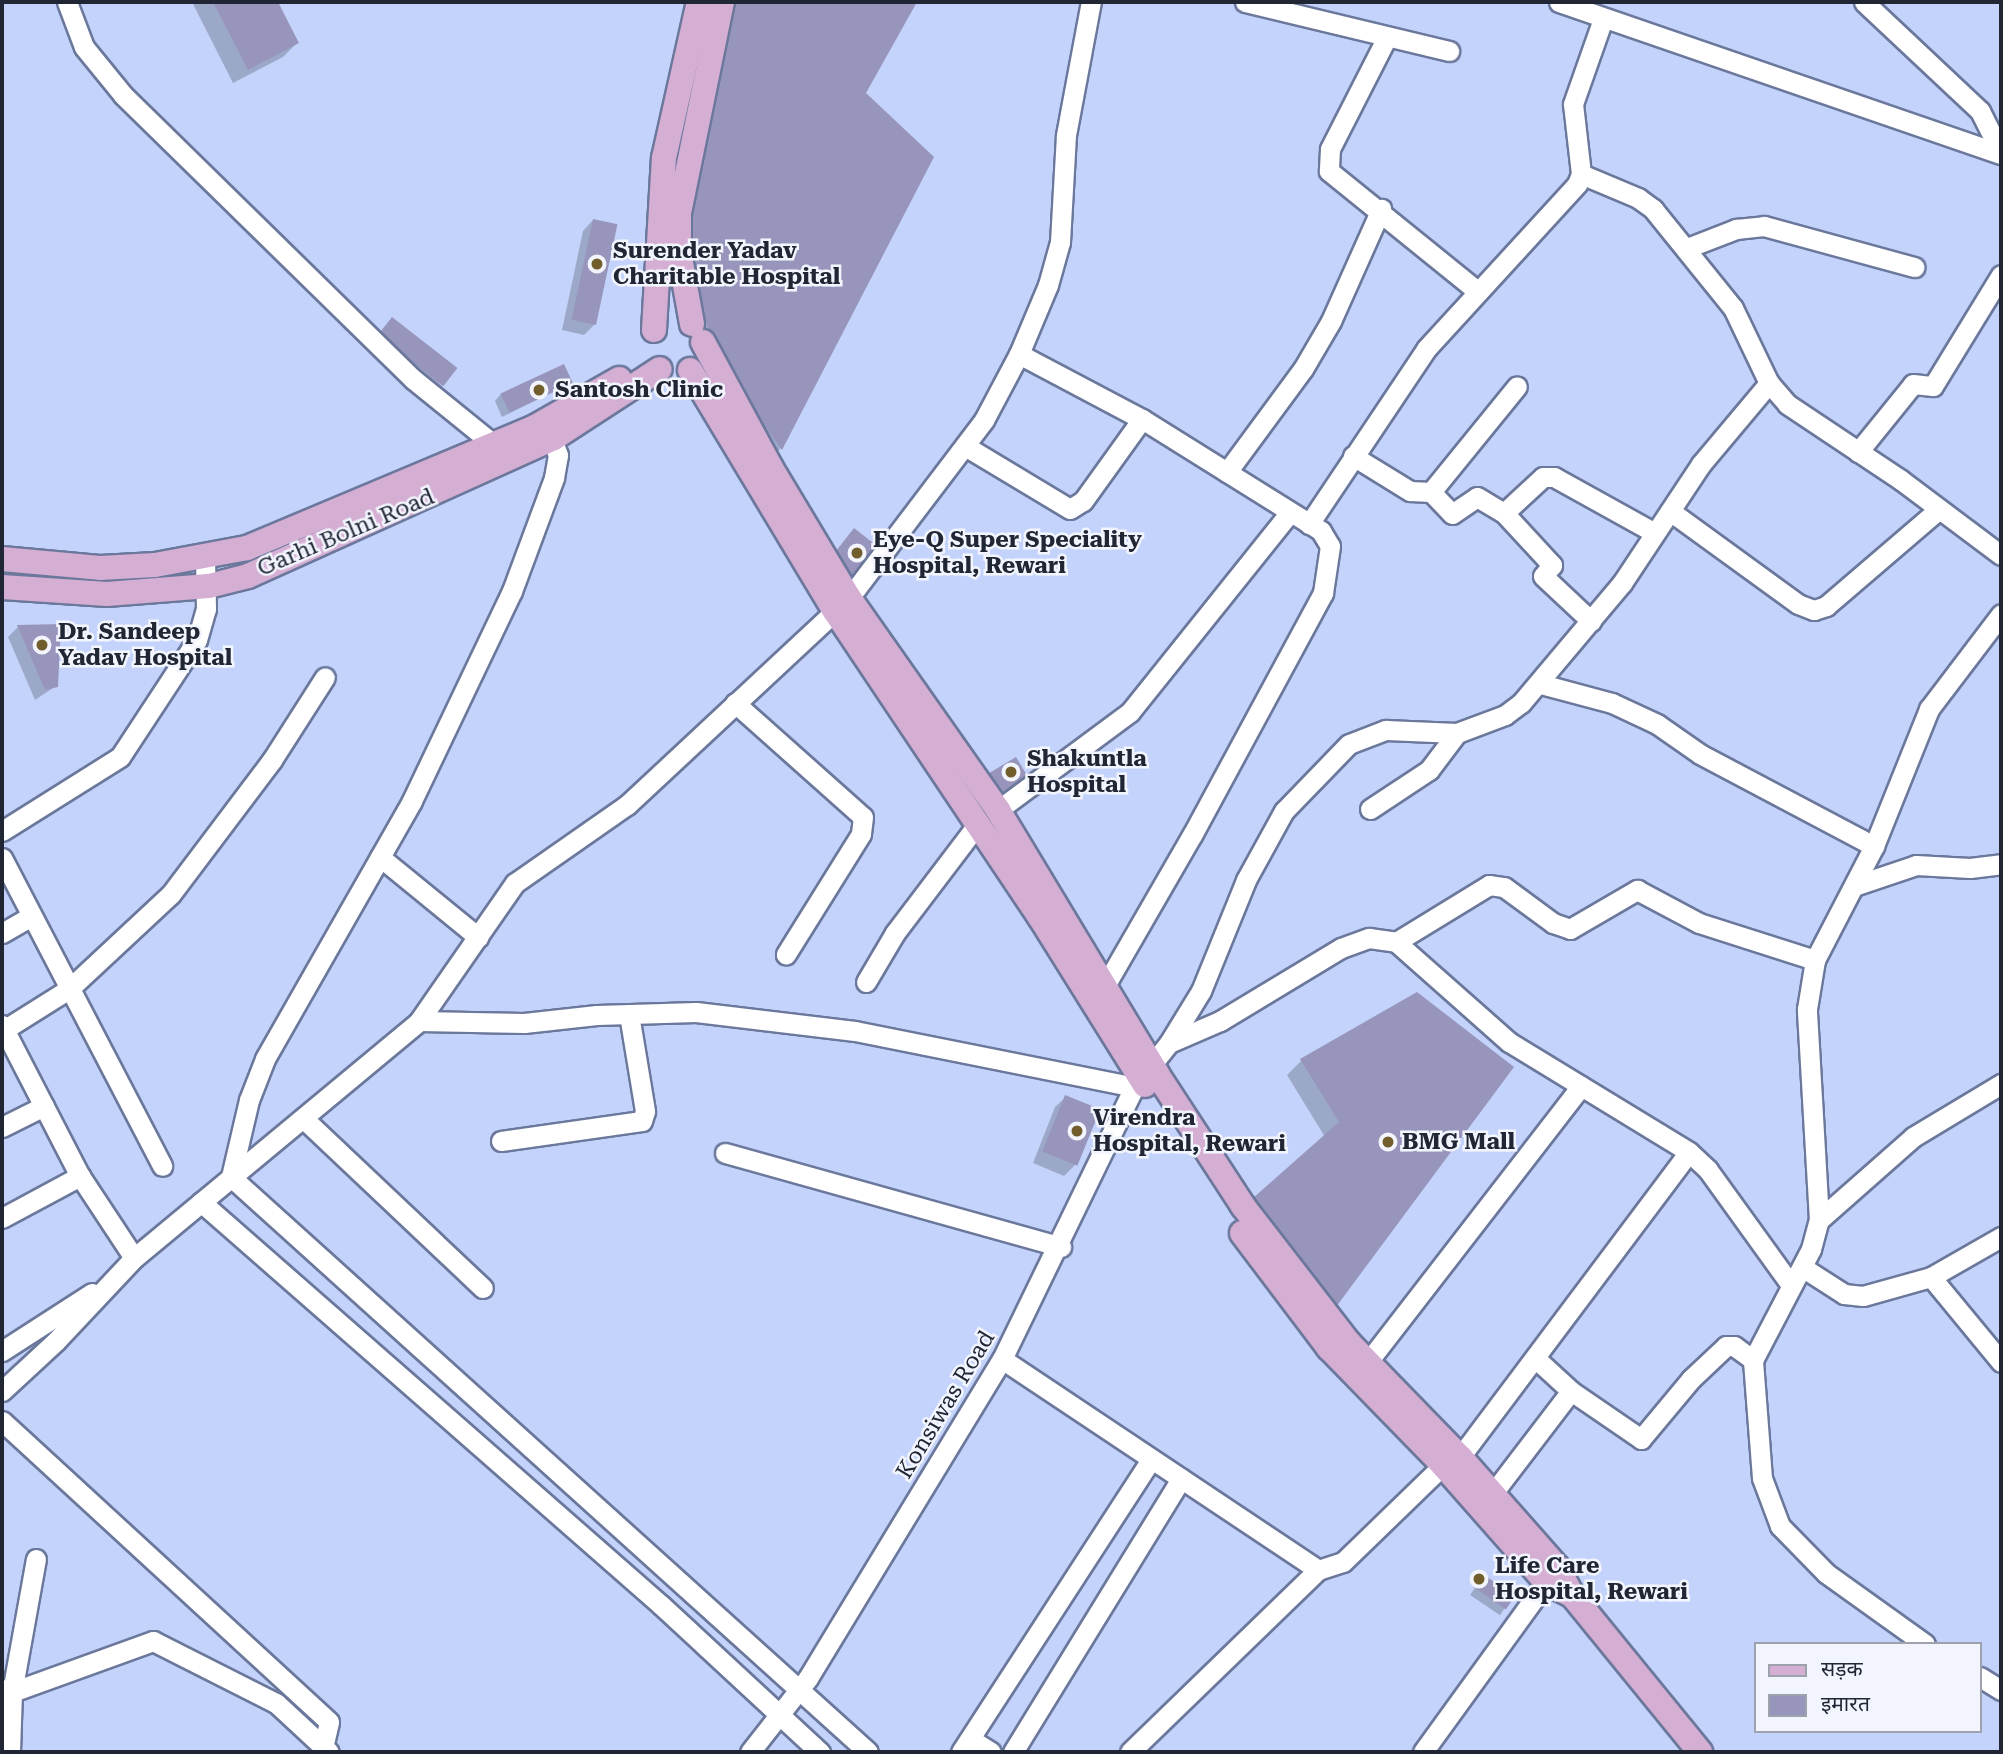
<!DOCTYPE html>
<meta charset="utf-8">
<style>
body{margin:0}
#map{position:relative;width:2003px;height:1754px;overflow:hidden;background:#c4d3fb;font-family:"Roboto Serif","Noto Sans Devanagari",serif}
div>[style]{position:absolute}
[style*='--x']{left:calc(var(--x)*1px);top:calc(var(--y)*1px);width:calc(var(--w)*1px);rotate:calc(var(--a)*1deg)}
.shadow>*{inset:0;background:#0003;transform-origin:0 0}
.building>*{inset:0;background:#9895bc;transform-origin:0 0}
.roads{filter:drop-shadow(2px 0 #6b789c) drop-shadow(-2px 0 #6b789c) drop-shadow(0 2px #6b789c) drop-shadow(0 -2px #6b789c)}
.minor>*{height:19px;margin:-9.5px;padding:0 9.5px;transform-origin:9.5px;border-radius:9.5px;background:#fff}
.major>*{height:24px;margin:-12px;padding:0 12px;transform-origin:12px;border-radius:12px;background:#d5aed3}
.dots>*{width:19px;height:19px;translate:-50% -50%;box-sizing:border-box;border:4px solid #f2f5fd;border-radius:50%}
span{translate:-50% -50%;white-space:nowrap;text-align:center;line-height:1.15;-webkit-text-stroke:5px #f2f5fd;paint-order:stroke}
.poi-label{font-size:23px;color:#212635;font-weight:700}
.left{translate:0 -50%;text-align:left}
.street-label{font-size:23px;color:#212635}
.frame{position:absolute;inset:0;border:4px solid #212635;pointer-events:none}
.legend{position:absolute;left:1754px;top:1642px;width:228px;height:91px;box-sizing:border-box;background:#f2f5fd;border:2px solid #9ea2ad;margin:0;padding:9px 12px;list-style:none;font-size:21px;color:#212635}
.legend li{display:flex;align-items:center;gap:14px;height:35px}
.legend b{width:35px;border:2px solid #9ea2ad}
</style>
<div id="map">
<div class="shadow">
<i style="clip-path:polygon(192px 2px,276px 2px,297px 43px,283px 57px,233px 83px)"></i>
<i style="clip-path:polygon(726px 2px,915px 2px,864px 93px,932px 157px,780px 449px,767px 463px,736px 419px,675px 307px,670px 231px)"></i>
<i style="clip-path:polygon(593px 220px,595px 324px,584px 335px,562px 330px,583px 231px)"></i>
<i style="clip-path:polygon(382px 329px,442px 386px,432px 396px)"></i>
<i style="clip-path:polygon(571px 383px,502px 417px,495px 401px,501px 394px)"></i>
<i style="clip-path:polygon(59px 625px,56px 686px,35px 700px,8px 637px,18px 627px)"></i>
<i style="clip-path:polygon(1417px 994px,1331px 1310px,1240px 1214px,1325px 1137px,1287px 1075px,1301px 1061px)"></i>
<i style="clip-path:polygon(1066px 1097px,1075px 1165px,1064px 1176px,1033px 1163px,1055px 1107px)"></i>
<i style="left:1483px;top:1576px;width:36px;height:23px;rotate:34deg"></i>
</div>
<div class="building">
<i style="clip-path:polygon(213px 2px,278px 2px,299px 43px,248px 70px)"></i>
<i style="clip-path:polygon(735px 2px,917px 2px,866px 93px,934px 157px,782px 450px,750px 405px,689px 292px,683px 215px)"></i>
<i style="left:593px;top:219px;width:25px;height:103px;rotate:12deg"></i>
<i style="left:392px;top:317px;width:83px;height:23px;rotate:38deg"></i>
<i style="left:564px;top:364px;width:21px;height:70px;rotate:65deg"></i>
<i style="left:854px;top:528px;width:34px;height:38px;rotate:38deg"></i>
<i style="clip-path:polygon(61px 624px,58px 687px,45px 690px,17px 625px)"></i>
<i style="left:1016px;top:757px;width:27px;height:37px;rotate:59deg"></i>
<i style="clip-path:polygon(1417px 992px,1514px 1067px,1333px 1311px,1253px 1198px,1339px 1122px,1300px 1059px)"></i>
<i style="left:1065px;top:1095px;width:38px;height:61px;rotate:22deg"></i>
<i style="left:1483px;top:1574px;width:39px;height:16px;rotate:35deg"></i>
</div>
<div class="roads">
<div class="minor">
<i style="--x:67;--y:2;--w:48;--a:69.3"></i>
<i style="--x:84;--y:47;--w:62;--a:50.9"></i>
<i style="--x:123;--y:95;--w:406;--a:44.4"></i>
<i style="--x:413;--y:379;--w:116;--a:39"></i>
<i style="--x:1245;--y:2;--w:210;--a:13.5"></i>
<i style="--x:1559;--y:2;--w:467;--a:19"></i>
<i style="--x:1864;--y:2;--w:159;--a:43.2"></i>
<i style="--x:1980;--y:111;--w:47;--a:63.4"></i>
<i style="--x:1387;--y:37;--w:126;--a:117"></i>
<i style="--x:1330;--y:149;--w:22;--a:93"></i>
<i style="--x:1329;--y:171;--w:191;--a:39"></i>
<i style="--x:1581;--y:174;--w:62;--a:22.8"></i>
<i style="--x:1638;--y:198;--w:19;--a:36"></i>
<i style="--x:1653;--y:209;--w:127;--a:51.1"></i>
<i style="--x:1733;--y:308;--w:83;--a:64.4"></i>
<i style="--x:1769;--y:383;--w:28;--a:49"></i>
<i style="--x:1787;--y:404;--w:137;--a:33.7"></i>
<i style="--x:1901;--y:480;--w:125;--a:36.9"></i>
<i style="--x:1687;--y:248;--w:53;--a:-21.2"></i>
<i style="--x:1736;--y:229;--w:28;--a:-6"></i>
<i style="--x:1764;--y:226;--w:156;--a:15.3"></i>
<i style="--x:1019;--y:354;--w:139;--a:27.9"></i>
<i style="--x:1142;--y:419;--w:211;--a:32"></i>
<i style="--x:1321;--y:531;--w:17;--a:59"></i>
<i style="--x:1330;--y:546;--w:48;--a:98.5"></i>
<i style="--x:1323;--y:593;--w:275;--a:118.4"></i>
<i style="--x:1192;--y:835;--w:172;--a:120"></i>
<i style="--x:548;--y:429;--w:28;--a:69"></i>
<i style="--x:558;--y:455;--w:23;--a:100"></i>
<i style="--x:554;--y:478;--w:121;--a:110.4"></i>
<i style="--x:512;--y:591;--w:233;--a:115.5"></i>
<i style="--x:412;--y:801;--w:297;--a:119.7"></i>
<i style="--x:265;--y:1059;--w:44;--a:111.3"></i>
<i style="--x:249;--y:1100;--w:79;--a:103.2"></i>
<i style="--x:231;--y:1177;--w:858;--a:42.07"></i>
<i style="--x:965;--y:446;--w:122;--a:31"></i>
<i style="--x:1070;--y:509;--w:15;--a:-32"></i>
<i style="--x:1083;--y:501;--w:101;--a:-54.3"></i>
<i style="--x:1858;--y:452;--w:87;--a:-51"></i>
<i style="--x:1913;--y:384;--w:20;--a:6"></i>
<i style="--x:1933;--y:386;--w:130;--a:-58.5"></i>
<i style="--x:1353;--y:456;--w:67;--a:31.6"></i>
<i style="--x:1410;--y:491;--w:21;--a:3"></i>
<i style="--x:1431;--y:492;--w:136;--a:-50.9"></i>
<i style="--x:1227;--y:472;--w:128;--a:-53.6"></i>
<i style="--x:1303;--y:369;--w:56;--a:-59.7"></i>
<i style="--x:1331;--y:321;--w:123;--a:-65.9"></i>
<i style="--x:1431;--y:492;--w:30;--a:46"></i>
<i style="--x:1452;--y:514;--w:30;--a:-34"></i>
<i style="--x:1477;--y:497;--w:31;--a:31"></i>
<i style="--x:1504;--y:513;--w:53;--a:-42.7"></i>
<i style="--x:1543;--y:477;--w:11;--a:0"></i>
<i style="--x:1554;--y:477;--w:115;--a:29"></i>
<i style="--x:1670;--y:511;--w:158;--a:36"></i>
<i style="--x:1798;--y:604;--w:17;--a:21"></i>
<i style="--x:1814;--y:610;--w:13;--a:-18"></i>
<i style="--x:1826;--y:606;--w:149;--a:-40.6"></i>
<i style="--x:1504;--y:513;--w:71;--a:47.3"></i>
<i style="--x:1552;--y:565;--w:14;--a:129"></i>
<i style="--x:1543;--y:576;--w:66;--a:43.2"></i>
<i style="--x:1309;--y:524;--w:211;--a:-56.2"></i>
<i style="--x:1426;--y:349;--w:224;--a:-47.5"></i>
<i style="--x:1577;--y:184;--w:11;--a:-68"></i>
<i style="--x:1581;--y:174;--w:70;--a:-96.5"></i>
<i style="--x:1573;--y:104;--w:90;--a:-70.6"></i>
<i style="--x:1541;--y:684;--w:73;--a:15"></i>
<i style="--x:1612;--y:703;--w:50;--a:25"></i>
<i style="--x:1657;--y:724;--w:52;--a:34.9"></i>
<i style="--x:1700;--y:754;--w:197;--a:27.9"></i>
<i style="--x:735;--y:703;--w:171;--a:41.7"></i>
<i style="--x:863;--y:817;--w:17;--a:97"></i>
<i style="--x:861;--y:834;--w:142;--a:122"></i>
<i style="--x:1370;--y:809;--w:71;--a:-33.5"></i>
<i style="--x:1429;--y:770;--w:46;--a:-52.9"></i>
<i style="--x:998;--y:810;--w:164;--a:-36.6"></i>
<i style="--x:1130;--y:712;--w:256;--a:-51.3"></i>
<i style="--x:2;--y:831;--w:139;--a:-32.1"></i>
<i style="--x:120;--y:757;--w:140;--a:-56.7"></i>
<i style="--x:197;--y:640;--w:32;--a:-74"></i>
<i style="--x:206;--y:609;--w:52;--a:-91.1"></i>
<i style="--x:380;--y:857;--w:127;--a:39.2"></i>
<i style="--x:2;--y:858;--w:347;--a:62.5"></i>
<i style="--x:1854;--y:886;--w:65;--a:-18.7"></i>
<i style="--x:1916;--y:865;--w:54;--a:3.2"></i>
<i style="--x:1970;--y:868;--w:31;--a:-7"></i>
<i style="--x:2;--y:933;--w:32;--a:-30"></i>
<i style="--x:1396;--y:942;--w:109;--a:-31.5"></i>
<i style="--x:1489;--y:885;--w:15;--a:8"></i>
<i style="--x:1504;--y:887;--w:61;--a:36.3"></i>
<i style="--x:1553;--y:923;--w:18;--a:19"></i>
<i style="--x:1570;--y:929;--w:78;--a:-30.2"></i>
<i style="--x:1637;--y:890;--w:70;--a:28"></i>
<i style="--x:1699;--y:923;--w:122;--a:17.7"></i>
<i style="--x:866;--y:982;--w:57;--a:-59.4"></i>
<i style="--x:895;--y:933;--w:136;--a:-52.8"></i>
<i style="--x:419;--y:1021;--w:105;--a:1.1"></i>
<i style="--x:524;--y:1023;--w:73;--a:-6.3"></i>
<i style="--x:597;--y:1015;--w:99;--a:-1.7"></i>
<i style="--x:696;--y:1012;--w:160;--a:6.8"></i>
<i style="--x:855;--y:1031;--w:285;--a:11.3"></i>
<i style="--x:2;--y:1025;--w:170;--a:62.7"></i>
<i style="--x:80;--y:1176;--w:98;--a:56.6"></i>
<i style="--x:2;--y:1031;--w:79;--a:-32.1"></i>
<i style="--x:69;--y:989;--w:139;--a:-43"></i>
<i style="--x:171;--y:894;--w:168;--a:-53"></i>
<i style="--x:272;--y:760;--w:98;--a:-57.4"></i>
<i style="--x:1169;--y:1043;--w:56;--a:-23.3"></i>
<i style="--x:1220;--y:1021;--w:141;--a:-31.1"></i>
<i style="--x:1341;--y:948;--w:30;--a:-20"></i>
<i style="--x:1369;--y:938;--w:27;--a:8"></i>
<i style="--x:1396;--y:942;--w:151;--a:41.5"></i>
<i style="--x:1509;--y:1042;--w:211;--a:31.4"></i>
<i style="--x:1689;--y:1152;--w:26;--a:43"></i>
<i style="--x:1708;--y:1170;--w:142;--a:54.2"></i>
<i style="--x:304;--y:1119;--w:246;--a:43.4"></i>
<i style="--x:2;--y:1127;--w:47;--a:-26.6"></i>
<i style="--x:501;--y:1141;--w:142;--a:-8.1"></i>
<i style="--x:642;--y:1121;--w:10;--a:-73"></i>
<i style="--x:645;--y:1111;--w:98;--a:-99.4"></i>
<i style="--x:725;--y:1153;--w:349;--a:15.6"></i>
<i style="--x:201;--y:1202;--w:612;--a:41.22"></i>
<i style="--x:661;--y:1605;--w:217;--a:42.8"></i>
<i style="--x:2;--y:1218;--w:89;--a:-28.3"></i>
<i style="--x:1819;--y:1220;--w:125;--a:-41.4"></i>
<i style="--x:1913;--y:1137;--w:103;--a:-31.1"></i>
<i style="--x:1802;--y:1267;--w:50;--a:32.7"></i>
<i style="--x:1844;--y:1294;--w:19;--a:6"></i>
<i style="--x:1863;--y:1296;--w:71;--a:-15.6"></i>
<i style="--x:1931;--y:1277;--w:81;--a:-29.7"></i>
<i style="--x:1931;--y:1277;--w:110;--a:50.5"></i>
<i style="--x:2;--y:1351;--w:107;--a:-32.8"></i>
<i style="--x:1535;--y:1358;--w:49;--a:42.5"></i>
<i style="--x:1002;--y:1359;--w:380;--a:33.7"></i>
<i style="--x:1318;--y:1570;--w:26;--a:-18"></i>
<i style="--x:1343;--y:1562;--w:139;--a:-44.1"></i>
<i style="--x:1367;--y:1363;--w:350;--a:-52.3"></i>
<i style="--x:2;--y:1391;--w:74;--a:-42.8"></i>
<i style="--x:56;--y:1341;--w:114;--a:-46.8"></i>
<i style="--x:134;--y:1258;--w:371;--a:-39.7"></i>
<i style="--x:419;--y:1021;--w:168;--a:-55.2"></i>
<i style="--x:515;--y:883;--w:136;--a:-34.9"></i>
<i style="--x:627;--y:805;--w:304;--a:-43"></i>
<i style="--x:849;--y:598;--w:223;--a:-52.8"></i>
<i style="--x:984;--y:420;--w:75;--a:-62.1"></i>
<i style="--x:1019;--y:354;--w:75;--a:-67.2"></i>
<i style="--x:1048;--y:285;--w:45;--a:-74.4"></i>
<i style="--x:1060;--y:242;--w:107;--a:-86.8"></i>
<i style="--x:1066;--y:135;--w:135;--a:-79.4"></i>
<i style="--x:2;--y:1421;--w:444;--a:42.6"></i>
<i style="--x:329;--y:1722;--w:26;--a:103"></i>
<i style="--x:1460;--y:1457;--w:381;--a:-53.1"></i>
<i style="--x:1493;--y:1493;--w:128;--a:-52.6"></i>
<i style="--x:1571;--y:1391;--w:85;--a:34.4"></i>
<i style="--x:1641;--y:1439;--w:78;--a:-50.2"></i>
<i style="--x:1691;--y:1379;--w:48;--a:-43.3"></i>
<i style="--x:1726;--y:1346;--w:8;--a:0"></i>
<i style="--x:1734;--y:1346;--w:24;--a:36"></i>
<i style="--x:1925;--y:1644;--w:122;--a:-144.4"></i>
<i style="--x:1826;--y:1573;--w:66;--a:-134.4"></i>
<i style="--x:1780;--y:1526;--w:51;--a:-110.6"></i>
<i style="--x:1762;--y:1478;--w:118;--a:-94.4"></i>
<i style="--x:1753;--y:1360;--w:125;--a:-62.4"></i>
<i style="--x:1811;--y:1249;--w:30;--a:-75"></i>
<i style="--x:1819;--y:1220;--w:211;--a:-93.3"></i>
<i style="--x:1807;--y:1009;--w:50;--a:-80.7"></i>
<i style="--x:1815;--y:960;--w:128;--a:-62.6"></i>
<i style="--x:1874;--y:846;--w:148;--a:-68.1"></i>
<i style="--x:1929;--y:709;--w:119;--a:-52.8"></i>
<i style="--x:1980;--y:1677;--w:25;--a:32"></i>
<i style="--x:2;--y:1689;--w:10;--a:17"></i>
<i style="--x:12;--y:1692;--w:150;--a:-19.9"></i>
<i style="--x:153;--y:1641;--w:138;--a:26.8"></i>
<i style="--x:276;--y:1703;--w:72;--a:42.8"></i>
<i style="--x:972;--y:1740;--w:22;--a:32"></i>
<i style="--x:10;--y:1752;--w:60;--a:-88.1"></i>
<i style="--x:12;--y:1692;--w:135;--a:-79.8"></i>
<i style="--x:750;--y:1752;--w:94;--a:-51.9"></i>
<i style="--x:808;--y:1678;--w:373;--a:-58.7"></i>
<i style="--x:1002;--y:1359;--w:302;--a:-64.1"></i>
<i style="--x:1134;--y:1087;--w:56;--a:-51.5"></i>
<i style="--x:1169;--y:1043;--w:61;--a:-58.4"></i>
<i style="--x:1201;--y:991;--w:120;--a:-67.9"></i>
<i style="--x:1246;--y:880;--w:79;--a:-61.2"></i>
<i style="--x:1284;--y:811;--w:93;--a:-45.9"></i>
<i style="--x:1349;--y:744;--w:40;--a:-21"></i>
<i style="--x:1386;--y:730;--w:71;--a:2.4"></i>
<i style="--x:1457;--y:733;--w:51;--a:-20.6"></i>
<i style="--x:1505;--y:715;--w:20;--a:-37"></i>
<i style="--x:1521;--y:703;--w:157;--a:-49.9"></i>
<i style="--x:1622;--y:583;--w:143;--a:-56.4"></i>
<i style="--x:1701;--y:464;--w:106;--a:-50"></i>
<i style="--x:961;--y:1752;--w:349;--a:-57"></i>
<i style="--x:1013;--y:1752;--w:321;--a:-58.4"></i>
<i style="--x:1130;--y:1752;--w:262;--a:-44.1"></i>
<i style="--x:1423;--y:1752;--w:223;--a:-54.1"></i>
</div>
<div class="major">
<i style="--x:692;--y:324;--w:73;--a:-100.2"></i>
<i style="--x:679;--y:252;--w:39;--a:-90"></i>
<i style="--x:679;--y:213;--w:215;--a:-78.5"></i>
<i style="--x:654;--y:330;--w:172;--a:-86.7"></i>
<i style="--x:664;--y:158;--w:160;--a:-77.4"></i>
<i style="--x:703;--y:342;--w:143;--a:61.6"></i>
<i style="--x:771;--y:468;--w:152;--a:59"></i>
<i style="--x:849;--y:598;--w:259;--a:54.9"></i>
<i style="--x:998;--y:810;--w:308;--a:58.9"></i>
<i style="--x:1157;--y:1074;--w:158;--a:56.9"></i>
<i style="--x:1243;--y:1206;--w:173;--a:52.3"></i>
<i style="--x:1349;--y:1343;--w:159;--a:45.8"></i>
<i style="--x:1460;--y:1457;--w:147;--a:48.6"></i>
<i style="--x:1557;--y:1567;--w:32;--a:62"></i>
<i style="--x:1572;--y:1595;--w:203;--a:50.8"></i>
<i style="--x:690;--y:370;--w:281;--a:59"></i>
<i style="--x:835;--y:611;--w:368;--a:56.2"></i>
<i style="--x:1040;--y:917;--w:198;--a:58"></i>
<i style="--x:2;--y:559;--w:98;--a:5.2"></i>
<i style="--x:100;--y:568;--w:55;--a:-3.1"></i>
<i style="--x:155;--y:565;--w:94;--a:-10.5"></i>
<i style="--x:247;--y:548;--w:312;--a:-22.8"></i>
<i style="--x:535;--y:427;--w:97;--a:-29.7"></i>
<i style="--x:2;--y:587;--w:105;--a:3.8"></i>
<i style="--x:107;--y:594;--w:102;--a:-4.5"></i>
<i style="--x:209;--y:586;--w:40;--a:-14.4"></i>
<i style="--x:248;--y:576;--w:336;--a:-24.3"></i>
<i style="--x:554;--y:438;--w:126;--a:-33.1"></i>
<i style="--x:1242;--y:1233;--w:144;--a:52.9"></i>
<i style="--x:1329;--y:1348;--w:163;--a:45.7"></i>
<i style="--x:1443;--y:1465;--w:156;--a:48.6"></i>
<i style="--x:1546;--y:1582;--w:28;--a:27"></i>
</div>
</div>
<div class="dots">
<i style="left:597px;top:264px;background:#715e2c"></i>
<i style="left:539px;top:390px;background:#715e2c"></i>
<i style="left:857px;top:553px;background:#715e2c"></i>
<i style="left:42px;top:645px;background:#715e2c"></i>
<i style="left:1011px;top:772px;background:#715e2c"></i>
<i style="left:1077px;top:1131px;background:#715e2c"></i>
<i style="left:1388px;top:1142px;background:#715e2c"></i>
<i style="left:1479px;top:1579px;background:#715e2c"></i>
</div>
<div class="poi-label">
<span class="left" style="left:613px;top:264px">Surender Yadav<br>Charitable Hospital</span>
<span class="left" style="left:555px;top:390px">Santosh Clinic</span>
<span class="left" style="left:873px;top:553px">Eye-Q Super Speciality<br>Hospital, Rewari</span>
<span class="left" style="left:58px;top:645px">Dr. Sandeep<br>Yadav Hospital</span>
<span class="left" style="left:1027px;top:772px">Shakuntla<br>Hospital</span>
<span class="left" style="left:1093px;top:1131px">Virendra<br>Hospital, Rewari</span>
<span class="left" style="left:1402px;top:1142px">BMG Mall</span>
<span class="left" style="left:1495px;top:1579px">Life Care<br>Hospital, Rewari</span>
</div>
<div class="street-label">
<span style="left:346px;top:533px;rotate:-23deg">Garhi Bolni Road</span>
<span style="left:946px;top:1405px;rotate:-59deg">Konsiwas Road</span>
</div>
<div class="frame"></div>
<ul class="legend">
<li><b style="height:9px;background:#d5aed3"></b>सड़क</li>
<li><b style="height:19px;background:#9895bc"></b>इमारत</li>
</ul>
</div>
